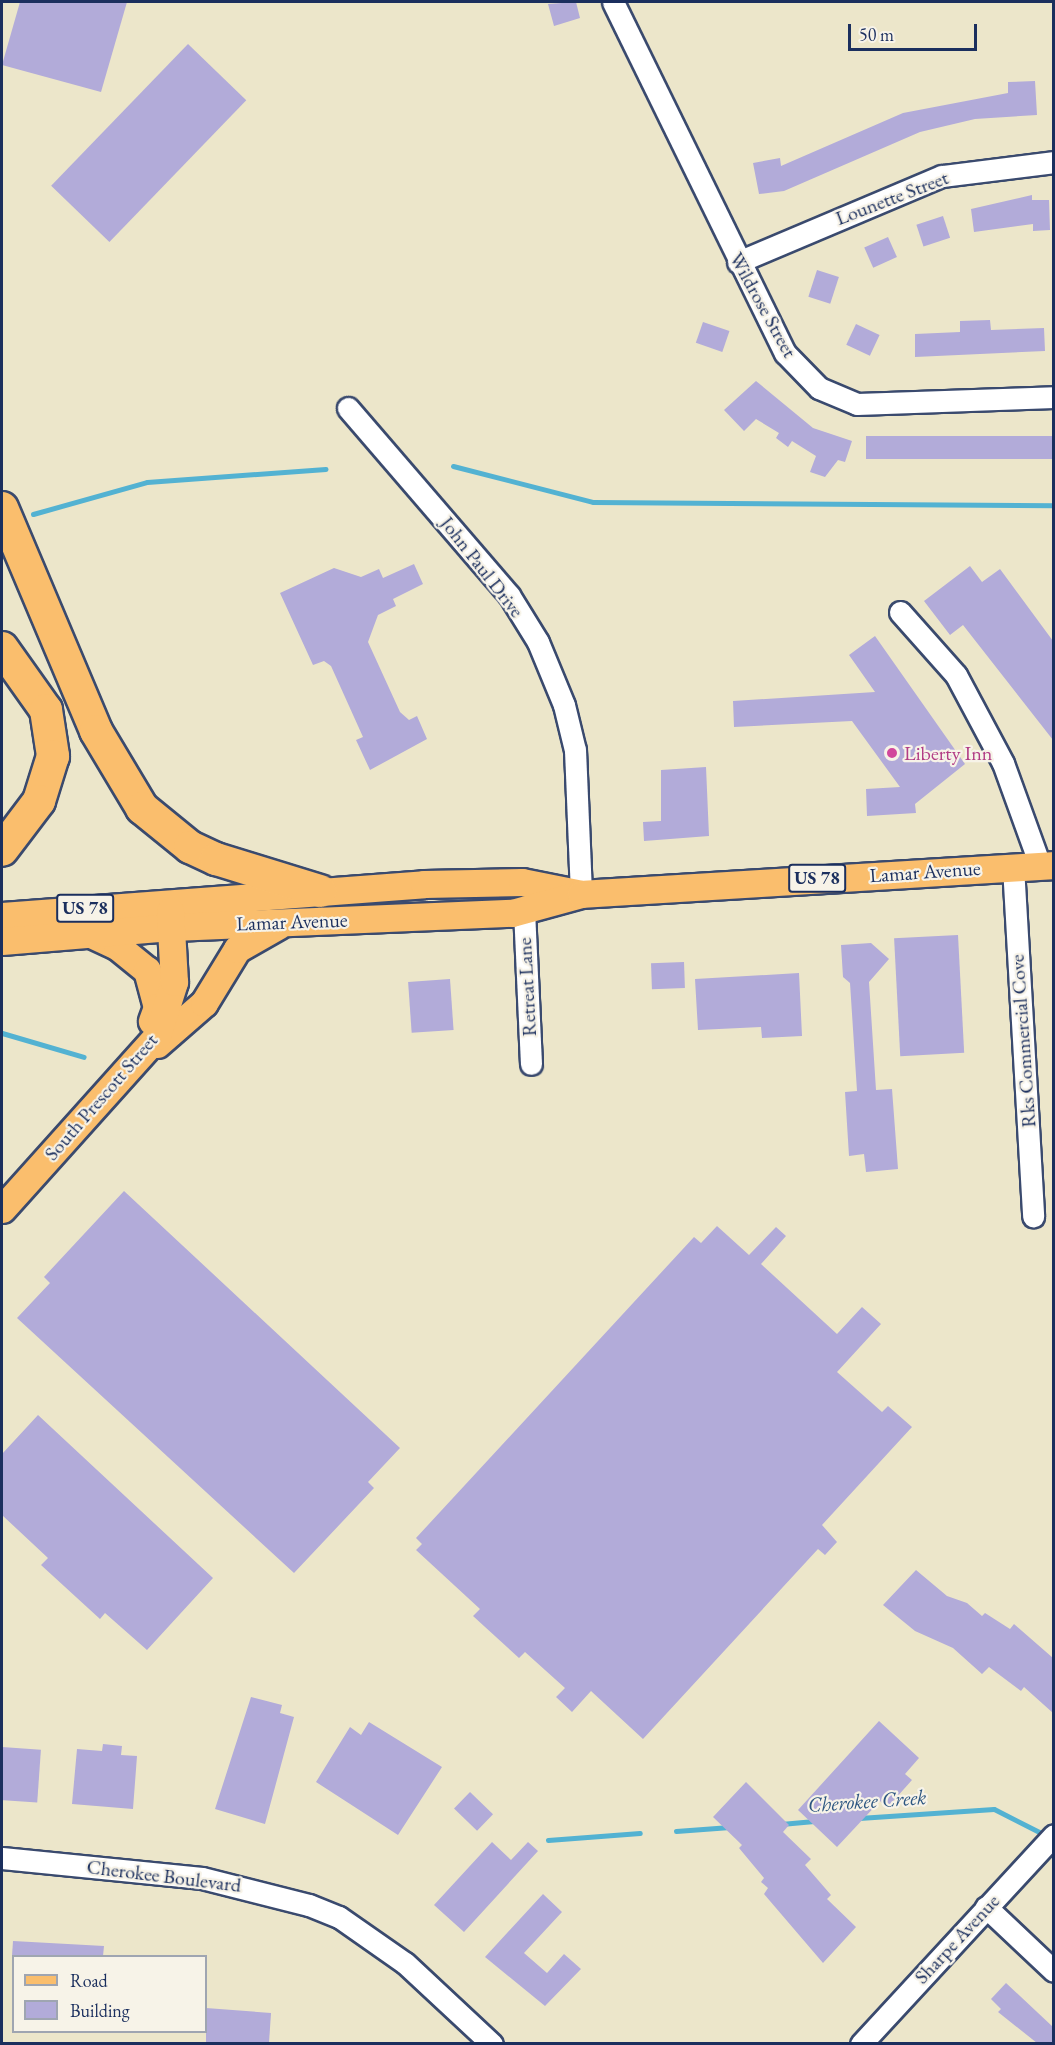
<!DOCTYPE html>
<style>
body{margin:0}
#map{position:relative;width:1055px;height:2045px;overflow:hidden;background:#ece6ca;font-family:"EB Garamond",serif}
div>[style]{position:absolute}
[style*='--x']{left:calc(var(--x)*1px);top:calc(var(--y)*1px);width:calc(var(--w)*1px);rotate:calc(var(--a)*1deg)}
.stream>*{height:5px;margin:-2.5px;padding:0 2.5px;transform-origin:2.5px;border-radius:2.5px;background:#53b2d2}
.building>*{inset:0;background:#b2abd9;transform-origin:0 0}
.roads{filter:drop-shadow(2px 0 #3a4a6e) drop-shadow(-2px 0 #3a4a6e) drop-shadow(0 2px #3a4a6e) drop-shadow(0 -2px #3a4a6e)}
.minor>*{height:21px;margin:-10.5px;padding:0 10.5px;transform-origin:10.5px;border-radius:10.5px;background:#fff}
.major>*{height:27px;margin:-13.5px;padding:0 13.5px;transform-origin:13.5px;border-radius:13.5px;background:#fabe6d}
.highway>*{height:32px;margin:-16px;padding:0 16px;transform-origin:16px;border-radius:16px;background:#fabe6d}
.dots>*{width:16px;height:16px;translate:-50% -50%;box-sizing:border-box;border:3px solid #f7f3e8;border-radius:50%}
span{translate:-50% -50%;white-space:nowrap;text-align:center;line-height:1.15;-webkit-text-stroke:4.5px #f7f3e8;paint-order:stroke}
.shield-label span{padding:2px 4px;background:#f7f3e8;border:2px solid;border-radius:4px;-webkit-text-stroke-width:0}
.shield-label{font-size:18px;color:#1b2f5e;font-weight:700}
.street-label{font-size:20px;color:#1b2f5e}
.hotel-label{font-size:20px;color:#b23c85}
.left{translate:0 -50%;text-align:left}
.water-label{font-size:21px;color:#2c5681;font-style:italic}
.frame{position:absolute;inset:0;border:3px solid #1b2f5e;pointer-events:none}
.legend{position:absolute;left:12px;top:1955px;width:195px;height:78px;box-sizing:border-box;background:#f7f3e8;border:2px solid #9fa5b1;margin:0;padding:8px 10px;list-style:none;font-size:18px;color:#1b2f5e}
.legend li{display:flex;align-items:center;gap:12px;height:30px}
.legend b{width:30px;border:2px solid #9fa5b1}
.scale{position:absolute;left:848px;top:24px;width:129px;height:27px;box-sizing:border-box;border:3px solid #1b2f5e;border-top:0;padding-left:8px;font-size:18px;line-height:21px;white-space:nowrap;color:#1b2f5e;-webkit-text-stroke:4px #f7f3e8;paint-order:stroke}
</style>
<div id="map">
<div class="stream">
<i style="--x:453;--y:466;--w:145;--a:14.4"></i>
<i style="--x:593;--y:502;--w:461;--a:0.4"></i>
<i style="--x:33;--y:514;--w:118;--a:-15.7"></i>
<i style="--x:147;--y:482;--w:179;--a:-4.2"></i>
<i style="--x:2;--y:1033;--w:85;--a:16.3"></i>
<i style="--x:859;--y:1818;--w:135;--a:-3.8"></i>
<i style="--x:994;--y:1809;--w:59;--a:27"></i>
<i style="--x:781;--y:1824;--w:36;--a:-5"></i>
<i style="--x:676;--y:1831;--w:54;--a:-4.2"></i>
<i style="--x:548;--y:1840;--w:92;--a:-4.4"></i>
</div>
<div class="building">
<i style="clip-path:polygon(20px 2px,127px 2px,101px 92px,2px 65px)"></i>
<i style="clip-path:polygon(576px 2px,580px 18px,554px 26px,548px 4px)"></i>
<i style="left:188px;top:44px;width:81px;height:197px;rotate:44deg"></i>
<i style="clip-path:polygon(1035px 81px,1037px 115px,975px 119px,920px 132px,784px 191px,759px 194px,753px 163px,780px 158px,781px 166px,903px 113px,1008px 93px,1008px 82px)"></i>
<i style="clip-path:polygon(1032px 195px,1032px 200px,1049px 200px,1050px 230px,1033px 231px,1033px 224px,974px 232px,971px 209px)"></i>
<i style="left:943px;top:216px;width:23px;height:28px;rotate:72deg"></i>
<i style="left:888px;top:237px;width:22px;height:26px;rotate:66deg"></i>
<i style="left:817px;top:270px;width:23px;height:28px;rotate:18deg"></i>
<i style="clip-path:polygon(990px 320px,991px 330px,1044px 328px,1045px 351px,915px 357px,915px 334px,960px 332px,960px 321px)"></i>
<i style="left:703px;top:322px;width:28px;height:22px;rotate:19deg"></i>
<i style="left:856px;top:324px;width:26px;height:23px;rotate:25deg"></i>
<i style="clip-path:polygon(756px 381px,813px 428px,852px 441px,845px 462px,838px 460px,825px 477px,810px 472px,816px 456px,792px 441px,788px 447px,776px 438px,779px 433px,756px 419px,744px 431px,724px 410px)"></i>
<i style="left:1053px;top:436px;width:23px;height:187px;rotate:90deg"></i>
<i style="clip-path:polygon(414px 564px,423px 584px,393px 599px,396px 606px,378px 615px,368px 642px,400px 712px,409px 720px,417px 716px,427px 739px,370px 770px,356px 740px,363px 737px,331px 666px,324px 661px,313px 665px,280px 593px,334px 568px,361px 577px,379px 569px,383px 578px)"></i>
<i style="clip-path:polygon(970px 566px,982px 582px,1000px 569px,1053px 641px,1053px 740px,963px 625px,950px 635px,924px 601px)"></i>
<i style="clip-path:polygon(875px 636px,965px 764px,915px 804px,916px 813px,867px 816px,866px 789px,900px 787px,852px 721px,734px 727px,733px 701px,875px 692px,849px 655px)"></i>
<i style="clip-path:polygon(706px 767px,709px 836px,644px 841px,643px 822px,661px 821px,661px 770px)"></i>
<i style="left:958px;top:935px;width:118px;height:64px;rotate:87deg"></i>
<i style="clip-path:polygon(871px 943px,889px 959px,869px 982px,876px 1090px,892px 1089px,898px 1169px,866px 1172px,864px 1154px,849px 1156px,845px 1092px,857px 1091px,850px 983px,843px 977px,841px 945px)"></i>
<i style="left:684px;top:962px;width:26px;height:33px;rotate:88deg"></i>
<i style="clip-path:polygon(799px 973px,802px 1036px,762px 1038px,761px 1027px,698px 1030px,695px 979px)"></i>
<i style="left:450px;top:979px;width:51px;height:42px;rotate:86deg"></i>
<i style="clip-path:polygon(124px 1191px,400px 1448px,368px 1482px,374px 1488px,294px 1573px,17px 1318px,50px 1283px,44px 1277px)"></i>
<i style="clip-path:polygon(717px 1226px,749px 1255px,776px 1227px,786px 1236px,761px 1264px,837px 1334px,862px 1307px,881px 1324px,837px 1372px,882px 1412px,888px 1406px,912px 1427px,822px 1525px,837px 1542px,825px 1555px,818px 1549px,643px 1739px,591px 1691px,572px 1712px,556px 1697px,565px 1688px,525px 1652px,519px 1658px,473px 1616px,480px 1609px,416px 1550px,422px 1544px,416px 1538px,694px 1237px,701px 1243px)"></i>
<i style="clip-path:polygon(38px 1415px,213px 1578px,147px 1650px,105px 1613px,100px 1619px,41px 1565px,48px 1558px,2px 1515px,2px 1454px)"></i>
<i style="clip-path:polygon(916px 1570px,947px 1596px,967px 1603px,982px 1616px,985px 1613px,1010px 1629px,1014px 1624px,1053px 1658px,1053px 1713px,1024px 1687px,1021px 1691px,989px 1667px,982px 1674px,953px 1648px,915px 1631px,883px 1605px)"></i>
<i style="clip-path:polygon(251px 1697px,282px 1705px,280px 1713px,294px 1717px,265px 1824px,215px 1809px)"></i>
<i style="clip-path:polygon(879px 1721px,919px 1758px,905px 1774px,912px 1780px,887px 1808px,880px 1801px,837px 1847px,798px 1810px)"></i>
<i style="clip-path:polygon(369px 1722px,442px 1767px,398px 1835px,316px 1782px,350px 1727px,361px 1735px)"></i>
<i style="clip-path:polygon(103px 1744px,122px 1746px,121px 1755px,137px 1756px,133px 1809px,72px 1804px,77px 1749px,102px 1751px)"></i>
<i style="left:2px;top:1747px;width:39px;height:53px;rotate:4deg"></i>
<i style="clip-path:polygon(746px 1782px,789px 1825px,783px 1832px,811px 1859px,805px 1865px,831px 1895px,827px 1899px,856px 1927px,823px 1963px,764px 1894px,768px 1888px,761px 1882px,764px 1878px,739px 1848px,742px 1845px,713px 1817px)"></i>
<i style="left:470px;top:1792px;width:32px;height:23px;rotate:44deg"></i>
<i style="clip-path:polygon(492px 1842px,511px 1860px,528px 1842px,538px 1851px,464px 1932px,434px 1905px)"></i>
<i style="clip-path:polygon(543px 1894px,562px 1912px,524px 1953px,547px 1973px,564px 1954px,581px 1969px,545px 2006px,485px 1957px)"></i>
<i style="clip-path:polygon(13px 1941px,104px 1946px,103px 1956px,12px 1956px)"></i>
<i style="clip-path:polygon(1006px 1983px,1053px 2027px,1053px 2043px,1037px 2043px,998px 2012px,1001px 2009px,991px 1999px)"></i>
<i style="clip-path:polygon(206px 2008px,271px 2013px,269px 2043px,206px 2043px)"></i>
</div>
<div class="roads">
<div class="minor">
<i style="--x:613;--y:2;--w:391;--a:63.9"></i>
<i style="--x:785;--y:353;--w:49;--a:45.8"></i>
<i style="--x:819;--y:388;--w:41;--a:22.8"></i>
<i style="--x:857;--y:404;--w:197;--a:-2"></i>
<i style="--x:738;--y:262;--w:221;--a:-22.9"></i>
<i style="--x:942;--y:176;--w:113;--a:-7.1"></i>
<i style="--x:348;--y:408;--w:247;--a:49.3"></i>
<i style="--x:509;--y:595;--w:55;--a:58.3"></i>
<i style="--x:538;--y:642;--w:68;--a:67.6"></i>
<i style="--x:564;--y:705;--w:46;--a:76.3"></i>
<i style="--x:575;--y:750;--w:144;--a:87.6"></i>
<i style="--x:900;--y:612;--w:84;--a:48.4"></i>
<i style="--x:956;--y:675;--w:100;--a:61.9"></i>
<i style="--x:1003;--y:763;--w:109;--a:70.1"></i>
<i style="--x:1013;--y:866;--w:351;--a:86.7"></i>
<i style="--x:524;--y:910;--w:154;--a:87.4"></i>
<i style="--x:2;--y:1858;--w:201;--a:5.7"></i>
<i style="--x:202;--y:1878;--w:110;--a:14.2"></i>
<i style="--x:309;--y:1905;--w:32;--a:22"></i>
<i style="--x:339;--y:1917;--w:80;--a:34.9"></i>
<i style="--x:405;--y:1963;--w:119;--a:43"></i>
<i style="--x:986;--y:1907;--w:93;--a:43.3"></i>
<i style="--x:861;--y:2044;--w:284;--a:-47.3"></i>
</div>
<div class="major">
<i style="--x:2;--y:916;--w:423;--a:-4.3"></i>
<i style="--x:424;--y:884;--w:98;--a:-1.2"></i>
<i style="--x:522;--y:882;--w:56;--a:11.3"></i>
<i style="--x:91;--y:934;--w:29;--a:25"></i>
<i style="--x:117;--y:946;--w:38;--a:39"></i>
<i style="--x:147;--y:970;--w:38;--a:75"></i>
<i style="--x:157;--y:1007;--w:15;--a:110"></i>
<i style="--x:2;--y:941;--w:172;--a:-4.7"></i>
<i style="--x:173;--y:927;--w:339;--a:-2.4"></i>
<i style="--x:512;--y:913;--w:72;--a:-15.4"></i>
<i style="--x:581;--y:894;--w:474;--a:-3.5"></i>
<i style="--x:157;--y:1044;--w:62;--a:-41.1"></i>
<i style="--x:204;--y:1003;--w:63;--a:-58.6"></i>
<i style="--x:237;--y:949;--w:48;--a:-29.7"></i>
<i style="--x:2;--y:1209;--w:232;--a:-48.1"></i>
<i style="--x:157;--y:1036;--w:57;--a:-72.5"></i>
<i style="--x:174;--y:982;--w:71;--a:-93.2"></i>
</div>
<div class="highway">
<i style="--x:2;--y:508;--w:242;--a:67.1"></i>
<i style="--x:96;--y:731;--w:90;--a:59.1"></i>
<i style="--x:142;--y:808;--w:62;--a:39.1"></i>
<i style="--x:190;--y:847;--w:29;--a:25"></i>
<i style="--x:216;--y:859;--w:109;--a:17.1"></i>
<i style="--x:2;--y:648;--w:76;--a:54.6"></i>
<i style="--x:46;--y:710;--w:47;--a:81.3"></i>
<i style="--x:53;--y:756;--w:47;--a:107.3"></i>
<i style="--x:39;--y:801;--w:61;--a:127.1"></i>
</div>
</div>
<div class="dots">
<i style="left:892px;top:753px;background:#d1479c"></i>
</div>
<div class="shield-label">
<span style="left:817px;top:878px">US 78</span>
<span style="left:85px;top:908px">US 78</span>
</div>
<div class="street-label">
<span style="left:892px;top:198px;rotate:-21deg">Lounette Street</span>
<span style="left:763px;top:305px;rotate:61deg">Wildrose Street</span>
<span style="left:482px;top:567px;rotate:52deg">John Paul Drive</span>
<span style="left:925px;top:872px;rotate:-4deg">Lamar Avenue</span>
<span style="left:292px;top:922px;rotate:-2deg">Lamar Avenue</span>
<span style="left:527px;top:987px;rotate:-93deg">Retreat Lane</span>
<span style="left:1023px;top:1041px;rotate:-94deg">Rks Commercial Cove</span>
<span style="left:101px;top:1097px;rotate:-49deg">South Prescott Street</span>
<span style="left:164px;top:1876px;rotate:7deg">Cherokee Boulevard</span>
<span style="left:957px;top:1939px;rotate:-47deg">Sharpe Avenue</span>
</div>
<div class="hotel-label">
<span class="left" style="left:904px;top:753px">Liberty Inn</span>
</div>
<div class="water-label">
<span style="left:867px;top:1801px;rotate:-4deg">Cherokee Creek</span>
</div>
<div class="frame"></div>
<ul class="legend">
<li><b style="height:8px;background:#fabe6d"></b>Road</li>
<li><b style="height:16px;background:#b2abd9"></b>Building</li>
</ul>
<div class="scale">50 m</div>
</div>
